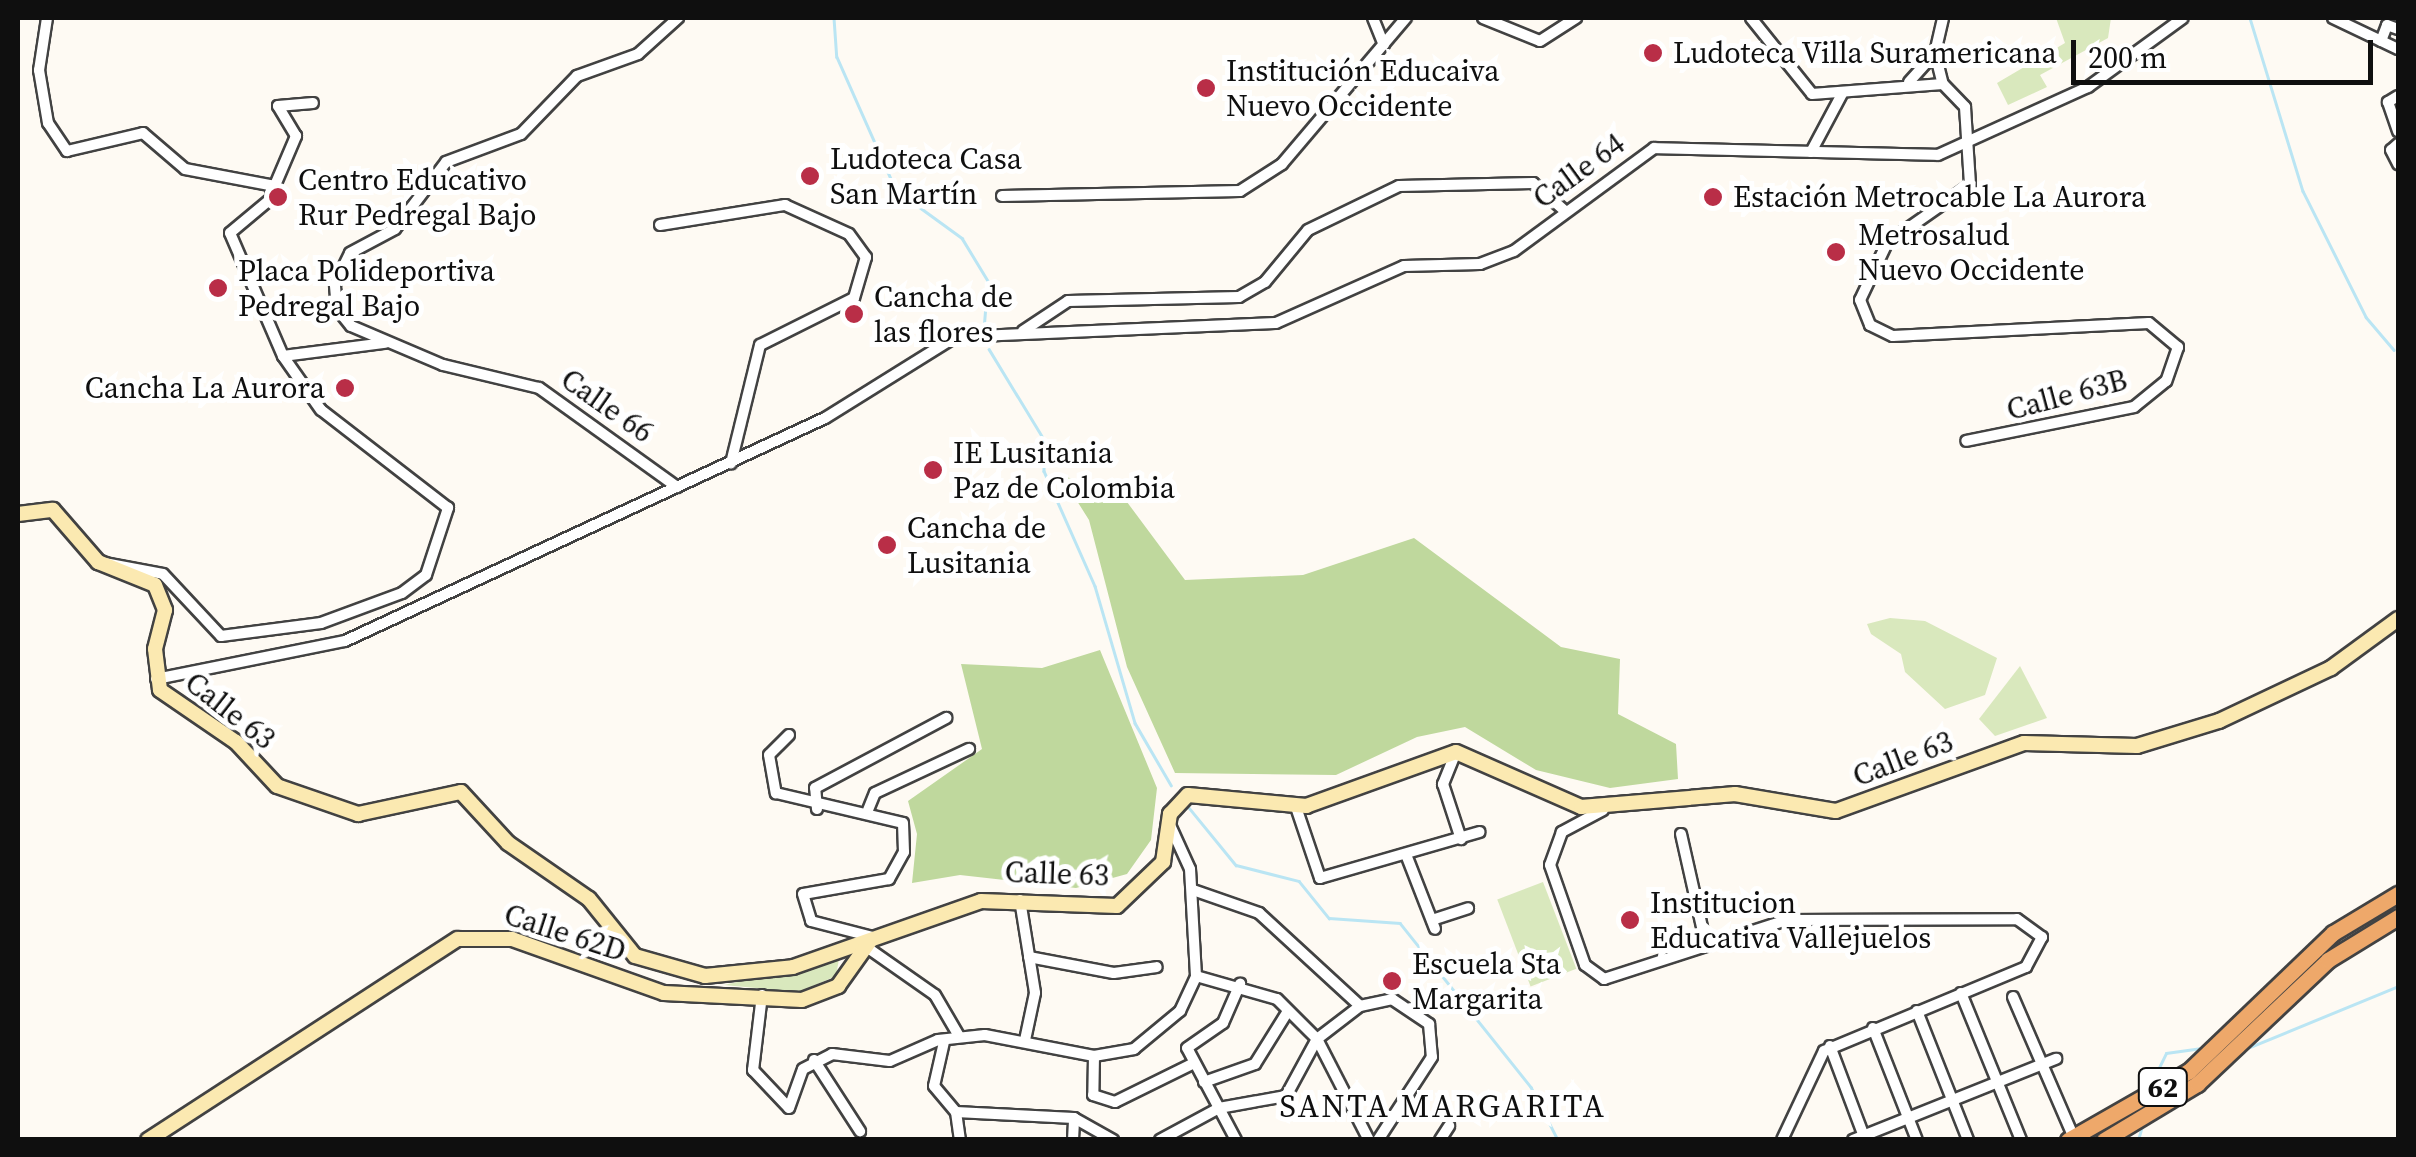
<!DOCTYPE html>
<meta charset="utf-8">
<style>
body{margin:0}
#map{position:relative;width:2416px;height:1157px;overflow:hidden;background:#fefaf3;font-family:"Source Serif 4",serif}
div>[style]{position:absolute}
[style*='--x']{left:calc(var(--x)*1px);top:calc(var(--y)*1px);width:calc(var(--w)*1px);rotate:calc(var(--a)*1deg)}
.green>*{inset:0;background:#d9e8bd;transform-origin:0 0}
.forest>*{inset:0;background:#bfd89d}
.stream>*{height:2.5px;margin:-1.25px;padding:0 1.25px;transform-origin:1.25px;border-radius:1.25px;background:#bae5f3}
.roads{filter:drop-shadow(2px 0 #424242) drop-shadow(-2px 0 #424242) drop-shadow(0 2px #424242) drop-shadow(0 -2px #424242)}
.minor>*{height:10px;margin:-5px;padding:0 5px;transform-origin:5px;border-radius:5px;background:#fff}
.secondary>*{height:14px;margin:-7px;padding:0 7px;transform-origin:7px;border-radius:7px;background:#fbe9b1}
.trunk>*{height:15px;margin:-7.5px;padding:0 7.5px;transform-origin:7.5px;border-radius:7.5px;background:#eea86a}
.dots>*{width:28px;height:28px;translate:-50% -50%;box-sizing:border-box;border:5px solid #fff;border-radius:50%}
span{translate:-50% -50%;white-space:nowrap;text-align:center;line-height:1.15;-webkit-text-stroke:10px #fff;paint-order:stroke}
.shield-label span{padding:2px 8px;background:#fff;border:2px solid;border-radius:8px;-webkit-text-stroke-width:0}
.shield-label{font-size:28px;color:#0f0f0f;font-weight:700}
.poi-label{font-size:30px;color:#0f0f0f}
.left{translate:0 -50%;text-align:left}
.right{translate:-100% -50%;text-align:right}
.street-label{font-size:30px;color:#0f0f0f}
.neighbourhood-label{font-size:32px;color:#0f0f0f;letter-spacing:2.5px}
.frame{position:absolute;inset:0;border:20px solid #0f0f0f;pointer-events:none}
.scale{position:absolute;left:2071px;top:40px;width:302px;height:45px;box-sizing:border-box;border:5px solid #0f0f0f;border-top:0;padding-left:12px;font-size:30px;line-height:35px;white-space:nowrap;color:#0f0f0f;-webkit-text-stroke:8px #fff;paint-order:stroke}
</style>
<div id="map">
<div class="green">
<i style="clip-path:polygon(2056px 18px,2111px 18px,2108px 38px,2040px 75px,2047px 87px,2008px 105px,1997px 83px,2065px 43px)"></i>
<i style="clip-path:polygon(1890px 618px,1925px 621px,1997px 658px,1985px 695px,1945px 709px,1905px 672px,1901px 654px,1871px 634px,1867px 624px)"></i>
<i style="clip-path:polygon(2020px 666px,2047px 718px,1995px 736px,1979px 719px)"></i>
<i style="left:1543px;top:882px;width:93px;height:49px;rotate:69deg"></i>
<i style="clip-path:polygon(839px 959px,836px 976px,799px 992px,724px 985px)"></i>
</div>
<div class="forest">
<i style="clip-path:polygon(1060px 474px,1127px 502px,1185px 580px,1303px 575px,1414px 538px,1561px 647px,1620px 659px,1618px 714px,1676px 744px,1678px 779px,1610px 788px,1536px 770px,1465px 727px,1417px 737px,1336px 775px,1175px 773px,1127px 667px,1089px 520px)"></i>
<i style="clip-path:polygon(1100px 650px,1157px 788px,1151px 840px,1127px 874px,1076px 888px,960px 875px,912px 883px,917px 834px,908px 801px,982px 749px,961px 664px,1042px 668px)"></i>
</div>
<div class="stream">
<i style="--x:834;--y:18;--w:39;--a:86"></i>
<i style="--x:837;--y:57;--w:145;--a:66.1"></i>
<i style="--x:896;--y:190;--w:82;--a:36"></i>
<i style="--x:962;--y:238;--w:50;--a:58.8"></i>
<i style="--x:988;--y:281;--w:49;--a:94.7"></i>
<i style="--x:2250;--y:18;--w:181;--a:73"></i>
<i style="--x:2303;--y:191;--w:141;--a:63.4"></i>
<i style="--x:2366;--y:317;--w:43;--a:49.7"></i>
<i style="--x:989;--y:349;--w:108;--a:58.7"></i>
<i style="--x:1045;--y:441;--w:30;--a:92"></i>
<i style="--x:1044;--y:471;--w:126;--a:66.1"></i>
<i style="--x:1095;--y:586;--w:143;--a:73.7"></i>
<i style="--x:1135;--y:723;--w:72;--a:59.9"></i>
<i style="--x:1186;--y:804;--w:79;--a:50.7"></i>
<i style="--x:1236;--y:865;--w:65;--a:14.3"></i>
<i style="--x:1299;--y:881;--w:48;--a:51"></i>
<i style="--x:1329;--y:918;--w:71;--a:4"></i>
<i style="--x:1400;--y:923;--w:210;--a:51.4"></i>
<i style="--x:1531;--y:1087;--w:59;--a:63"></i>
<i style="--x:2243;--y:1050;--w:168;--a:-22.4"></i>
<i style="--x:2151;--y:1084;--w:34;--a:-64"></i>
<i style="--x:2166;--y:1053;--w:34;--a:-8"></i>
<i style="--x:2138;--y:1140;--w:15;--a:-74"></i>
</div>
<div class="roads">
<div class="minor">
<i style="--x:47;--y:18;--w:53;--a:98.7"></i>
<i style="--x:39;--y:70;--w:54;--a:80.4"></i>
<i style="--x:48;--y:123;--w:34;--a:56"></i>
<i style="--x:67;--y:151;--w:78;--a:-13.3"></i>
<i style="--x:143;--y:133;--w:55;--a:40.6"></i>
<i style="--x:185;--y:169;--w:86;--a:10.7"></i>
<i style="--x:270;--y:185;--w:12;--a:76"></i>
<i style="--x:273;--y:197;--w:56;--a:140.1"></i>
<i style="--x:230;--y:233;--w:134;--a:66.7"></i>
<i style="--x:1373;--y:18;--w:29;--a:68"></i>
<i style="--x:1483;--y:18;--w:61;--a:22"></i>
<i style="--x:1540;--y:41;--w:43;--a:-32.6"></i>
<i style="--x:1751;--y:18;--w:97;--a:51.2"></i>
<i style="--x:1812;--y:94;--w:131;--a:-4.4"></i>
<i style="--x:2333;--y:18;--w:72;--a:25.5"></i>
<i style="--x:2381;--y:41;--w:17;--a:-69"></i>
<i style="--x:2387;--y:25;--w:12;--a:20"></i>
<i style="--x:1935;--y:53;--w:32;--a:76"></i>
<i style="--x:1909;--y:82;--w:39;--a:-48"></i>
<i style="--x:1935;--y:53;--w:36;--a:-77"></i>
<i style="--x:1943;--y:84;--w:32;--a:46"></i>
<i style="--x:1965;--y:107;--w:78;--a:86.3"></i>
<i style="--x:1970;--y:185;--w:101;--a:145.1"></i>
<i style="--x:1887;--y:243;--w:63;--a:115.3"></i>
<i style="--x:1860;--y:300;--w:27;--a:68"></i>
<i style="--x:1870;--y:325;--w:25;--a:26"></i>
<i style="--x:1893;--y:336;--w:256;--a:-2.9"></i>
<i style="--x:2149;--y:323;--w:38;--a:40"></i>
<i style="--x:2178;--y:347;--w:36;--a:109"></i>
<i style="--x:2166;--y:381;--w:41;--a:140.9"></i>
<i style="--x:2134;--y:407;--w:171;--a:168.6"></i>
<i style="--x:2398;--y:96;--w:12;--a:149"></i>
<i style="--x:2388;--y:102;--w:31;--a:71"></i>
<i style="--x:2398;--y:144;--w:9;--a:139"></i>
<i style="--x:2391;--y:150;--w:16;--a:63"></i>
<i style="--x:1811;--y:152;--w:68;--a:-61.9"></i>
<i style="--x:273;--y:190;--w:59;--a:-66.9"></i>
<i style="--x:296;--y:136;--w:35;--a:-121"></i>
<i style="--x:278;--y:106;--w:35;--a:-5"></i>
<i style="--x:1002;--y:196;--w:238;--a:-1.2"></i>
<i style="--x:1240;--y:191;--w:50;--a:-32.7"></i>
<i style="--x:1282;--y:164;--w:192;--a:-49.7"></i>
<i style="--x:660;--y:225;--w:127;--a:-9.1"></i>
<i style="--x:785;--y:205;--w:70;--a:24.4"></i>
<i style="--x:849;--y:234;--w:29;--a:54"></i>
<i style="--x:866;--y:257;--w:43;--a:106.3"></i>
<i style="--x:854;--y:298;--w:105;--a:153.4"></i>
<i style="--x:760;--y:345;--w:122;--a:103.8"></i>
<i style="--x:1023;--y:331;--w:54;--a:-33.7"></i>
<i style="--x:1068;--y:301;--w:171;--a:-1.3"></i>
<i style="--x:1239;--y:297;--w:30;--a:-30"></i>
<i style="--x:1265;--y:282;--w:67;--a:-50.4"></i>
<i style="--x:1308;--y:230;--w:101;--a:-25.8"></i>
<i style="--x:1399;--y:186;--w:134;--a:-1.3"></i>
<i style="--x:1533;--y:183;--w:43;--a:41.2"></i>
<i style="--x:677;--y:487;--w:170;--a:-144.3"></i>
<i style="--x:539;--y:388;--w:99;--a:-166.5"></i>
<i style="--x:443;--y:365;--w:100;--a:-157"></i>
<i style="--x:351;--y:326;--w:22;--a:-129"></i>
<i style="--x:337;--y:309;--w:25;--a:-95"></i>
<i style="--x:335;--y:284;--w:34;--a:-64"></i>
<i style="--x:350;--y:253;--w:51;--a:-28.1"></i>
<i style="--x:395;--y:229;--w:84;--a:-52.7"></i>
<i style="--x:446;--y:162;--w:80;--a:-20.5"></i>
<i style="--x:521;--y:134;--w:81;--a:-46"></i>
<i style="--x:577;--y:76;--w:65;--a:-19.8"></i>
<i style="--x:638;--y:54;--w:54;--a:-42"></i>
<i style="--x:99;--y:562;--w:65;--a:10.6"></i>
<i style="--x:163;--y:574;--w:85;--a:46.9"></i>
<i style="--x:221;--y:636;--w:101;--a:-7.4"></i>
<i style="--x:321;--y:623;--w:86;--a:-20.3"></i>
<i style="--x:402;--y:593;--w:30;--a:-37"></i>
<i style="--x:426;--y:575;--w:71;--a:-71.8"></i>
<i style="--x:448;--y:508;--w:160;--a:-142.3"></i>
<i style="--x:321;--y:410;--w:66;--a:-125.1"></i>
<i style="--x:283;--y:356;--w:103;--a:-7.3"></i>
<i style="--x:156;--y:679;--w:193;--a:-11.4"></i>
<i style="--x:345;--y:641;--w:529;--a:-24.92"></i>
<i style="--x:825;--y:418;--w:153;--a:-31.9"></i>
<i style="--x:955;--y:337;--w:321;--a:-2.5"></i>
<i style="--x:1276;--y:323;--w:140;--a:-24"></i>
<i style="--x:1404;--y:266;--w:76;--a:-1.5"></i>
<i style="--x:1480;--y:264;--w:36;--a:-21"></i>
<i style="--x:1514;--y:251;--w:174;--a:-36.3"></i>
<i style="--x:1654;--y:148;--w:284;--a:1.4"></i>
<i style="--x:1938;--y:155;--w:165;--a:-24.4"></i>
<i style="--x:2088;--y:87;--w:117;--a:-36"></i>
<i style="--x:789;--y:735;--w:28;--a:135"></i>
<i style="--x:769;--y:755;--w:39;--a:80"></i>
<i style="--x:776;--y:793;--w:130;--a:13.3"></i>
<i style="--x:903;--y:823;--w:29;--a:88"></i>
<i style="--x:904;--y:852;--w:31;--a:119"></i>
<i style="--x:889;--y:879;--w:87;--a:170.1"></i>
<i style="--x:803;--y:894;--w:28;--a:73"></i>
<i style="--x:811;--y:921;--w:64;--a:14.5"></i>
<i style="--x:1456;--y:752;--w:35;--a:112"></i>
<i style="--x:1443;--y:784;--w:58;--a:71.9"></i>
<i style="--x:1296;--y:807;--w:75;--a:71.3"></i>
<i style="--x:1320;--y:878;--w:166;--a:-16.1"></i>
<i style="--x:817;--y:809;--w:21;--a:-95"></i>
<i style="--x:815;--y:788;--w:149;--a:-28.1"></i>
<i style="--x:868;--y:810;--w:18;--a:-68"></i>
<i style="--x:875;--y:793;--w:104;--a:-25.1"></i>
<i style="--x:1603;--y:810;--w:47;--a:151.8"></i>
<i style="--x:1562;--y:832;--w:35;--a:110"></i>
<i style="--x:1550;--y:865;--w:106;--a:70.7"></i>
<i style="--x:1585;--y:965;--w:24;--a:36"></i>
<i style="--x:1604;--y:979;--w:192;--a:-17.9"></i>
<i style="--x:1787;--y:920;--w:230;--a:-0.2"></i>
<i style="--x:2017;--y:919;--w:31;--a:36"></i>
<i style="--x:2042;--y:937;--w:34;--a:118"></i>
<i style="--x:2026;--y:967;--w:219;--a:157.4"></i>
<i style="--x:1824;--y:1051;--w:98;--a:115.3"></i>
<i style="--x:1681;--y:834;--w:114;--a:77.3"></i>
<i style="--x:1407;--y:857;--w:77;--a:68.7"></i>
<i style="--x:1193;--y:890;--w:70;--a:19.2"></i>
<i style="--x:1259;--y:913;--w:137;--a:42.6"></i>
<i style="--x:1020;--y:900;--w:94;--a:80.8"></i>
<i style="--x:1035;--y:993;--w:48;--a:102"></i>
<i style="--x:1432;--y:920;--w:38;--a:-18"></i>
<i style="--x:865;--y:946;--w:85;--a:35"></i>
<i style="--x:935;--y:995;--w:48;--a:59.7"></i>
<i style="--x:1029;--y:957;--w:86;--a:10.7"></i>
<i style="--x:1114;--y:973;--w:43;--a:-7.9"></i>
<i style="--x:1196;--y:976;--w:84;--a:15.9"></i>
<i style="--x:1277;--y:999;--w:57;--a:45"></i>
<i style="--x:1317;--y:1039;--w:114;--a:62.8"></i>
<i style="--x:1961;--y:993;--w:159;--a:67.8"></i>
<i style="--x:762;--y:995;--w:76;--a:96.8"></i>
<i style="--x:753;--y:1070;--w:52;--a:46.5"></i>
<i style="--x:789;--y:1108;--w:41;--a:-70.3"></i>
<i style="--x:803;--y:1069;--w:33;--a:-27"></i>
<i style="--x:832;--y:1054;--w:58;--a:6.9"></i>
<i style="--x:890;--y:1061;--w:52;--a:-23.6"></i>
<i style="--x:938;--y:1040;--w:47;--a:-6.1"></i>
<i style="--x:985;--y:1035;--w:111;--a:10.9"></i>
<i style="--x:1094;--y:1056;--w:41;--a:-9.9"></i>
<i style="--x:1134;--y:1049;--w:60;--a:-39.6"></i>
<i style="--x:1180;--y:1011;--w:38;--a:-65"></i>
<i style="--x:1196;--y:976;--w:107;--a:-93.2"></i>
<i style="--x:1190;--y:869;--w:51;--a:-114.5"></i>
<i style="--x:2013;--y:997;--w:146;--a:66.6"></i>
<i style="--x:1917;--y:1011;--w:139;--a:68.4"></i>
<i style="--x:1873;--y:1028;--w:120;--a:68.6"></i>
<i style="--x:944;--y:1042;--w:45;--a:102.8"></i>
<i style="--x:934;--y:1086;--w:34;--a:50"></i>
<i style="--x:956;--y:1112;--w:118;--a:2.9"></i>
<i style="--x:1074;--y:1118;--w:45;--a:29.4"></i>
<i style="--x:1830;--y:1046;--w:99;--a:69.4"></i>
<i style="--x:1094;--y:1056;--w:39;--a:91"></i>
<i style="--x:1093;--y:1095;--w:23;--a:18"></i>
<i style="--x:1115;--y:1102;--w:86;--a:-26.3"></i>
<i style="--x:814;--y:1060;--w:85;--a:57.1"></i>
<i style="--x:1204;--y:1082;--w:54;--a:-19.4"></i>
<i style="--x:1255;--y:1064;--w:62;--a:-58.1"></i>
<i style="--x:956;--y:1112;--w:28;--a:82"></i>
<i style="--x:1073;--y:1140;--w:22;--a:-87"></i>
<i style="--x:1160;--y:1140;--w:67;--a:-28.5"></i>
<i style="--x:1219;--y:1108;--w:68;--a:-10.2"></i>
<i style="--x:1286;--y:1096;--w:65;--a:-61.5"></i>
<i style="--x:1317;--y:1039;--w:54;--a:-37.5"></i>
<i style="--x:1360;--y:1006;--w:33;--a:-12"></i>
<i style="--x:1392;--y:999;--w:45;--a:34"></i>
<i style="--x:1429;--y:1024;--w:33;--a:85"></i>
<i style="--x:1432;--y:1057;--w:99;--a:123"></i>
<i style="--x:1236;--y:1140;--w:104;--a:-118"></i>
<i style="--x:1187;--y:1048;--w:44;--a:-34.8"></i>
<i style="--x:1223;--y:1023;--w:43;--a:-66.4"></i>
<i style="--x:1440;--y:1140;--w:17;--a:-57"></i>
<i style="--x:1853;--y:1140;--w:219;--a:-21.8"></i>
</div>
<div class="secondary">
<i style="--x:18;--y:514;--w:35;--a:-7"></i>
<i style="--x:53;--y:510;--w:69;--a:49.1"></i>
<i style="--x:98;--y:562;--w:61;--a:22"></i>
<i style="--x:155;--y:585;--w:27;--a:68"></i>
<i style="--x:165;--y:610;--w:40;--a:104.4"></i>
<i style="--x:155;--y:649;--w:41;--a:83"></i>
<i style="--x:160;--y:690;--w:92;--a:34.4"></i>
<i style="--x:236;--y:742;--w:60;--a:47"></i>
<i style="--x:277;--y:786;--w:86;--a:19.1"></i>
<i style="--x:358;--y:814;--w:105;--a:-12.1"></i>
<i style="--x:461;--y:792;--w:69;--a:47.3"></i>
<i style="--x:508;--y:843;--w:98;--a:34.7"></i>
<i style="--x:589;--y:899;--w:73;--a:51.1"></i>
<i style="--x:635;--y:956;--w:73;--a:15.9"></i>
<i style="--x:705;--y:976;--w:88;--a:-5.8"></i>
<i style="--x:793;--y:967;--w:199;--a:-19.3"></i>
<i style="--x:981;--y:901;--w:136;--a:2.1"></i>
<i style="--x:1117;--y:906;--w:64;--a:-43.7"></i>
<i style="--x:1163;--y:862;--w:49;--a:-81.7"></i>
<i style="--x:1170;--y:814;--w:26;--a:-47"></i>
<i style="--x:1188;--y:795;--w:119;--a:5.3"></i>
<i style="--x:1306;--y:806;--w:159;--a:-19.8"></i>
<i style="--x:1456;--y:752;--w:137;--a:23.7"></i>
<i style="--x:1581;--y:807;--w:155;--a:-4.8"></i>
<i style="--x:1735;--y:794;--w:102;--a:9.6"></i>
<i style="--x:1836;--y:811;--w:200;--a:-19.9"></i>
<i style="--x:2024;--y:743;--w:113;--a:1.5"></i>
<i style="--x:2137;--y:746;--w:86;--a:-17"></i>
<i style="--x:2219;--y:721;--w:124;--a:-25.3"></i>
<i style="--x:2331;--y:668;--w:83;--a:-36.2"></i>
<i style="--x:148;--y:1140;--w:369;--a:-33"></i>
<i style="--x:458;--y:939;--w:54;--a:0"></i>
<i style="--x:512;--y:939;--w:161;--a:19.6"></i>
<i style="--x:664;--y:993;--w:138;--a:2.9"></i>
<i style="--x:802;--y:1000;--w:39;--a:-21"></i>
<i style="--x:838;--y:986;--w:55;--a:-54.6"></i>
</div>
<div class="trunk">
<i style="--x:2068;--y:1140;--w:139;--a:-29.7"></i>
<i style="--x:2189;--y:1071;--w:199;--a:-43.8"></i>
<i style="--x:2333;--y:933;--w:76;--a:-31"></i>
<i style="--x:2104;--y:1140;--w:109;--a:-31.1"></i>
<i style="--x:2197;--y:1084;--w:180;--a:-43.4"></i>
<i style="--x:2328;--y:960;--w:82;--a:-31.6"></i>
</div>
</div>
<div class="dots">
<i style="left:1653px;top:53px;background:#b92e47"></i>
<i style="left:1206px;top:88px;background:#b92e47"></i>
<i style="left:810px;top:176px;background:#b92e47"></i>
<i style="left:278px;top:197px;background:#b92e47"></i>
<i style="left:1713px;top:197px;background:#b92e47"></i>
<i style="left:1836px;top:252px;background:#b92e47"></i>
<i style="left:218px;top:288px;background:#b92e47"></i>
<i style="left:854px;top:314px;background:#b92e47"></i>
<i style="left:345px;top:388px;background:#b92e47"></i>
<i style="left:933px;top:470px;background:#b92e47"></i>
<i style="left:887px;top:545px;background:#b92e47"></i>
<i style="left:1630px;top:920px;background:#b92e47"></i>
<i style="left:1392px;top:981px;background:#b92e47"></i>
</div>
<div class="shield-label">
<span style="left:2163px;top:1087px">62</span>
</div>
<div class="poi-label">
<span class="left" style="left:1673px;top:53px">Ludoteca Villa Suramericana</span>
<span class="left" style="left:1226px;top:88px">Institución Educaiva<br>Nuevo Occidente</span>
<span class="left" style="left:830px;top:176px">Ludoteca Casa<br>San Martín</span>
<span class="left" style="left:298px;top:197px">Centro Educativo<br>Rur Pedregal Bajo</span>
<span class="left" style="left:1733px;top:197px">Estación Metrocable La Aurora</span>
<span class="left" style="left:1858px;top:252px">Metrosalud<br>Nuevo Occidente</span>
<span class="left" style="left:238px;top:288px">Placa Polideportiva<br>Pedregal Bajo</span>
<span class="left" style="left:874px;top:314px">Cancha de<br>las flores</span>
<span class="right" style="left:325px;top:388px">Cancha La Aurora</span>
<span class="left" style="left:953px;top:470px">IE Lusitania<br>Paz de Colombia</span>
<span class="left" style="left:907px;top:545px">Cancha de<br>Lusitania</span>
<span class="left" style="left:1650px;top:920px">Institucion<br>Educativa Vallejuelos</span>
<span class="left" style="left:1412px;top:981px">Escuela Sta<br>Margarita</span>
</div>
<div class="street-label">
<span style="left:1579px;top:171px;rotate:-36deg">Calle 64</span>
<span style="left:2067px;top:395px;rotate:-15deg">Calle 63B</span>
<span style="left:607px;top:406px;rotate:35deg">Calle 66</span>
<span style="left:230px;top:711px;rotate:38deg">Calle 63</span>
<span style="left:1903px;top:759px;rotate:-21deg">Calle 63</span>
<span style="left:1057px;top:874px;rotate:2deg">Calle 63</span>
<span style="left:565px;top:933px;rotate:18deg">Calle 62D</span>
</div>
<div class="neighbourhood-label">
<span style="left:1443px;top:1106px">SANTA MARGARITA</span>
</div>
<div class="frame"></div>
<div class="scale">200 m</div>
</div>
